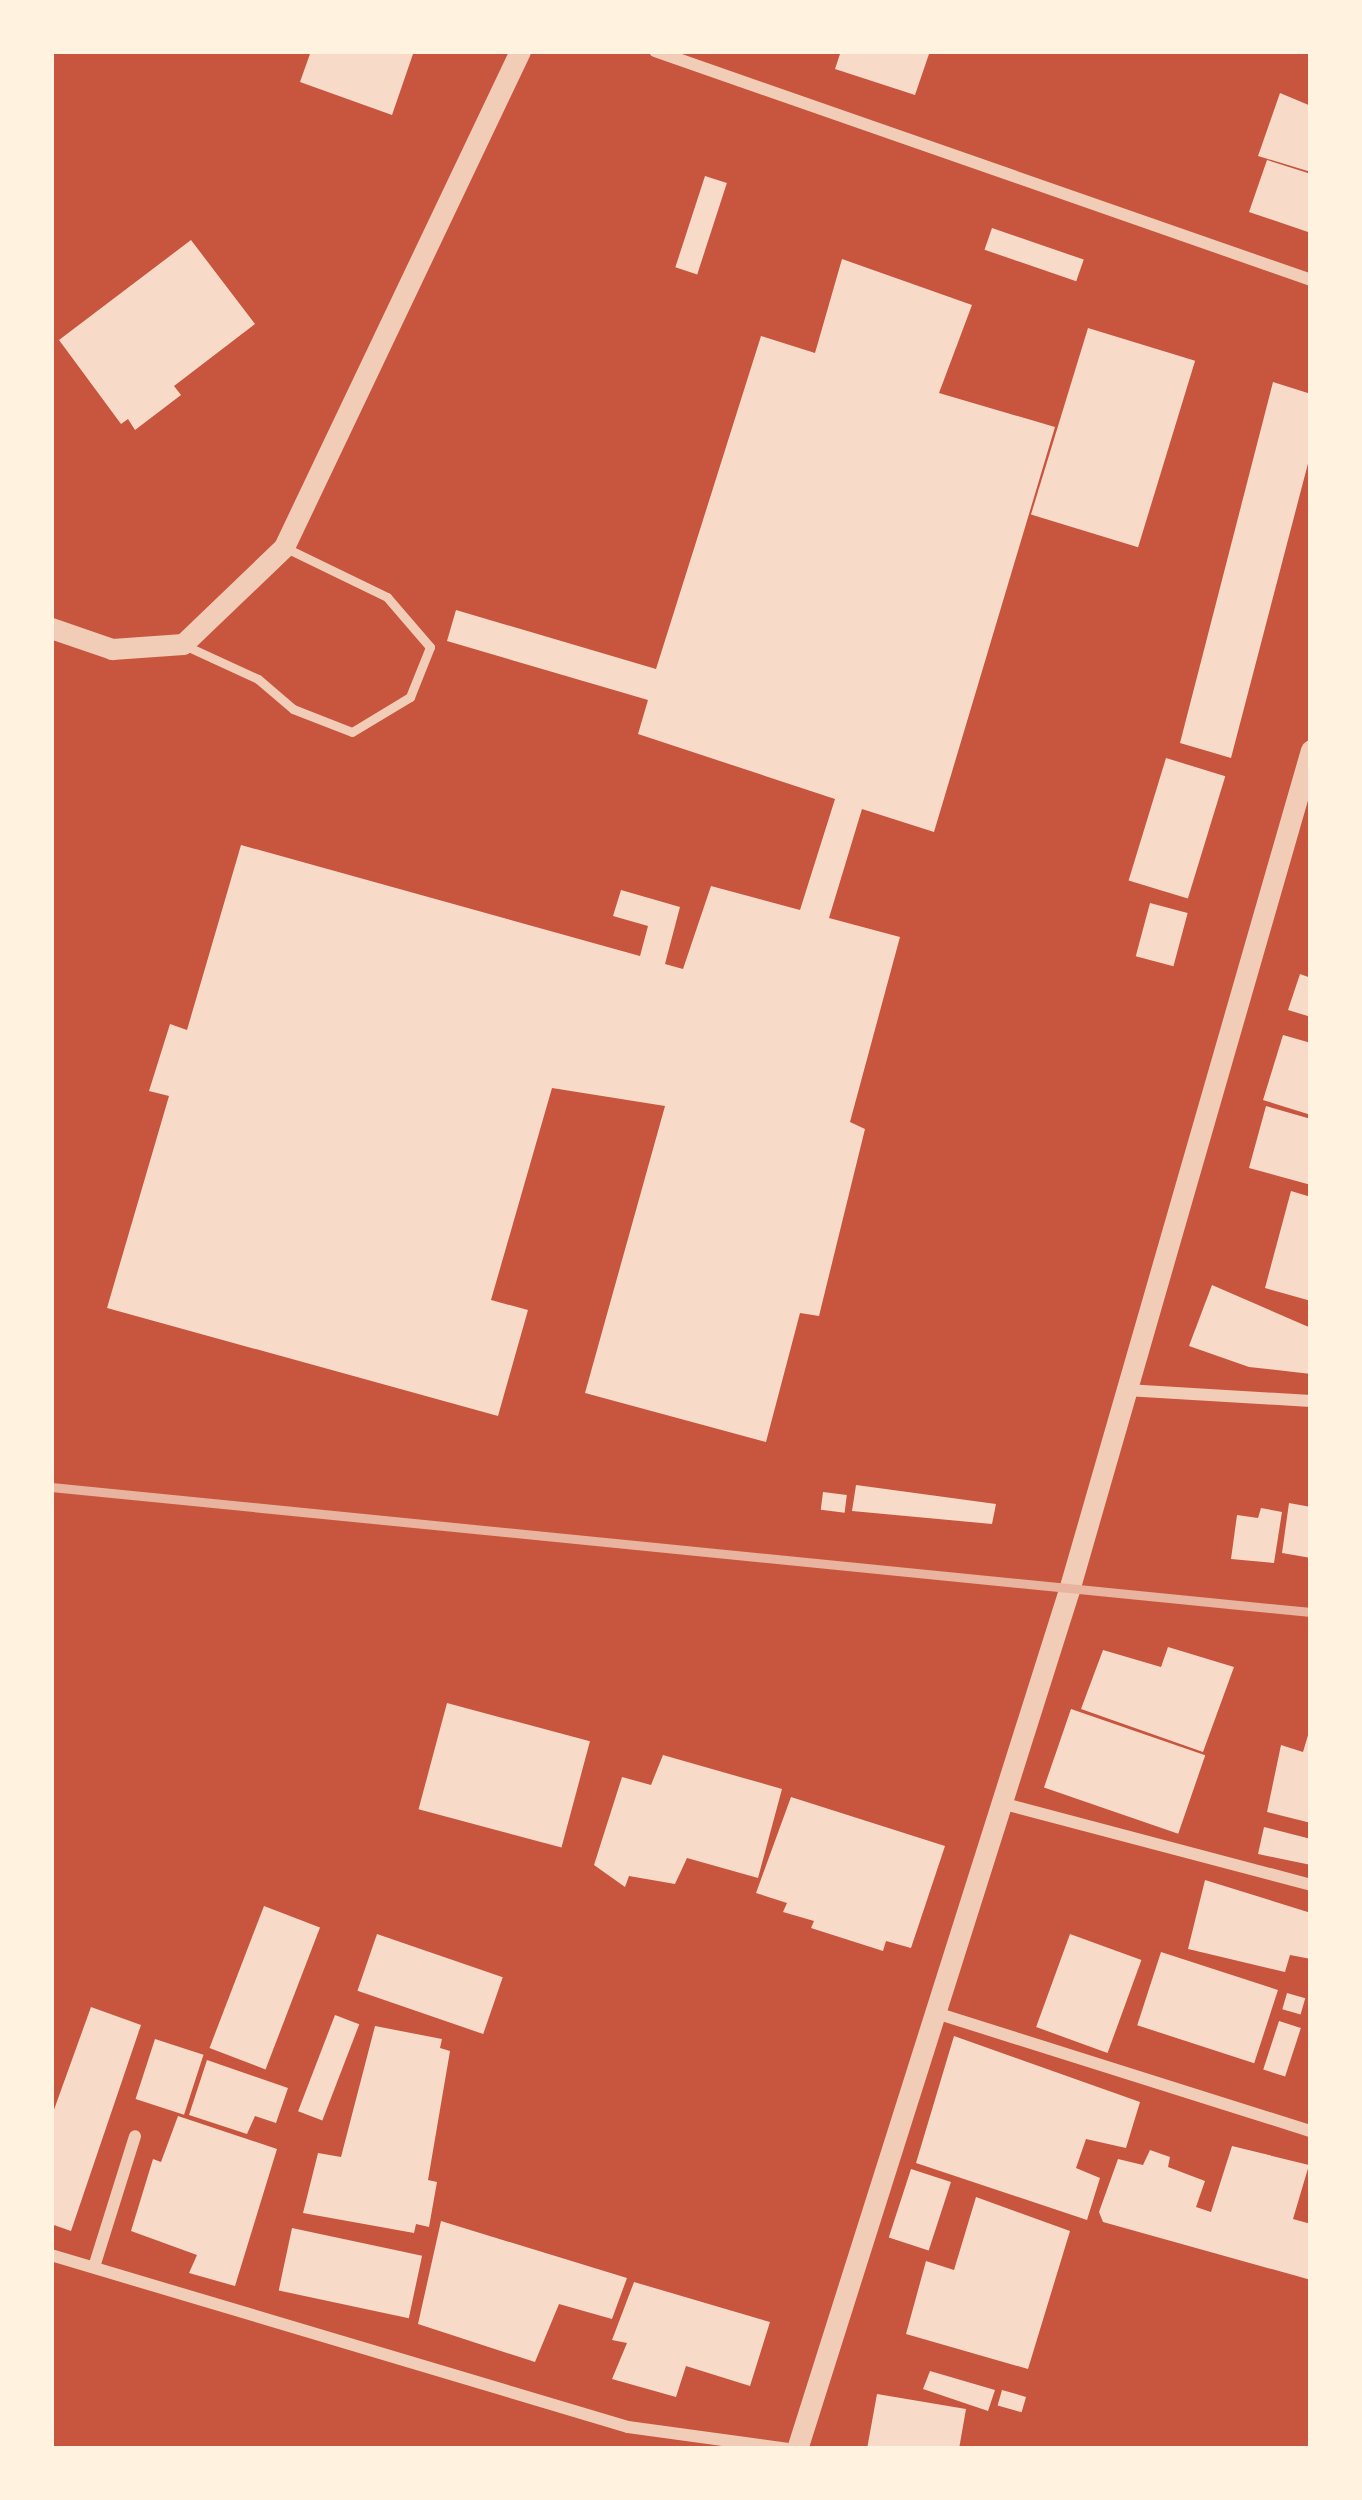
<!DOCTYPE html>
<style>
body{margin:0}
#map{position:relative;width:1362px;height:2500px;overflow:hidden;background:#c8553d;font-family:"DejaVu Sans",sans-serif}
div>[style]{position:absolute}
[style*='--x']{left:calc(var(--x)*1px);top:calc(var(--y)*1px);width:calc(var(--w)*1px);rotate:calc(var(--a)*1deg)}
.building>*{inset:0;background:#f7dbc8;transform-origin:0 0}
.service>*{height:9px;margin:-4.5px;padding:0 4.5px;transform-origin:4.5px;border-radius:4.5px;background:#f1ccb7}
.minor>*{height:12px;margin:-6px;padding:0 6px;transform-origin:6px;border-radius:6px;background:#f1ccb7}
.tertiary>*{height:21px;margin:-10.5px;padding:0 10.5px;transform-origin:10.5px;border-radius:10.5px;background:#f1ccb7}
.rail>*{height:9px;margin:-4.5px;padding:0 4.5px;transform-origin:4.5px;border-radius:4.5px;background:#e9b49f}
span{translate:-50% -50%;white-space:nowrap;text-align:center;line-height:1.15;-webkit-text-stroke:9px #fff3e0;paint-order:stroke}
.frame{position:absolute;inset:0;border:54px solid #fff3e0;pointer-events:none}
</style>
<div id="map">
<div class="building">
<i style="clip-path:polygon(311px 51px,414px 51px,392px 115px,300px 82px)"></i>
<i style="clip-path:polygon(841px 51px,930px 51px,915px 95px,835px 69px)"></i>
<i style="clip-path:polygon(1280px 93px,1311px 106px,1311px 172px,1258px 156px)"></i>
<i style="clip-path:polygon(1267px 160px,1311px 174px,1311px 233px,1249px 212px)"></i>
<i style="left:705px;top:176px;width:23px;height:96px;rotate:18deg"></i>
<i style="left:992px;top:228px;width:97px;height:23px;rotate:19deg"></i>
<i style="clip-path:polygon(191px 240px,255px 324px,174px 386px,181px 395px,135px 430px,128px 419px,121px 424px,59px 340px)"></i>
<i style="clip-path:polygon(842px 259px,972px 305px,939px 393px,1055px 427px,934px 832px,862px 809px,829px 918px,900px 937px,850px 1122px,865px 1129px,819px 1316px,800px 1313px,766px 1442px,585px 1393px,665px 1106px,552px 1088px,491px 1300px,528px 1310px,498px 1416px,107px 1308px,169px 1096px,149px 1091px,170px 1024px,187px 1030px,241px 845px,640px 956px,648px 926px,613px 916px,621px 890px,680px 907px,665px 964px,683px 969px,711px 886px,800px 910px,835px 799px,638px 734px,648px 700px,447px 641px,456px 610px,656px 669px,761px 336px,815px 353px)"></i>
<i style="left:1088px;top:328px;width:112px;height:195px;rotate:17deg"></i>
<i style="clip-path:polygon(1273px 382px,1311px 394px,1311px 452px,1231px 758px,1180px 743px)"></i>
<i style="left:1166px;top:758px;width:62px;height:128px;rotate:17deg"></i>
<i style="left:1150px;top:903px;width:39px;height:55px;rotate:15deg"></i>
<i style="clip-path:polygon(1300px 974px,1311px 978px,1311px 1017px,1288px 1010px)"></i>
<i style="clip-path:polygon(1283px 1035px,1311px 1043px,1311px 1115px,1263px 1100px)"></i>
<i style="clip-path:polygon(1266px 1106px,1311px 1119px,1311px 1185px,1249px 1168px)"></i>
<i style="clip-path:polygon(1291px 1191px,1311px 1197px,1311px 1301px,1265px 1288px)"></i>
<i style="clip-path:polygon(1212px 1285px,1311px 1328px,1311px 1374px,1249px 1367px,1189px 1346px)"></i>
<i style="clip-path:polygon(856px 1485px,996px 1504px,992px 1524px,852px 1511px)"></i>
<i style="left:823px;top:1492px;width:24px;height:18px;rotate:7deg"></i>
<i style="clip-path:polygon(1289px 1503px,1311px 1507px,1311px 1558px,1282px 1553px)"></i>
<i style="clip-path:polygon(1261px 1508px,1282px 1512px,1274px 1563px,1231px 1559px,1237px 1515px,1258px 1518px)"></i>
<i style="clip-path:polygon(1168px 1647px,1234px 1667px,1203px 1752px,1081px 1709px,1103px 1650px,1161px 1667px)"></i>
<i style="left:447px;top:1703px;width:148px;height:110px;rotate:15deg"></i>
<i style="left:1071px;top:1709px;width:142px;height:83px;rotate:19deg"></i>
<i style="clip-path:polygon(1311px 1725px,1311px 1823px,1267px 1812px,1281px 1745px,1303px 1752px)"></i>
<i style="clip-path:polygon(663px 1755px,782px 1789px,758px 1878px,687px 1858px,675px 1884px,629px 1876px,625px 1887px,594px 1865px,622px 1777px,651px 1785px)"></i>
<i style="clip-path:polygon(791px 1797px,945px 1846px,911px 1948px,886px 1941px,883px 1951px,811px 1928px,814px 1921px,783px 1912px,787px 1903px,756px 1893px)"></i>
<i style="clip-path:polygon(1264px 1827px,1311px 1839px,1311px 1865px,1258px 1854px)"></i>
<i style="clip-path:polygon(1205px 1880px,1311px 1913px,1311px 1959px,1290px 1955px,1285px 1972px,1188px 1949px)"></i>
<i style="left:264px;top:1906px;width:60px;height:152px;rotate:21deg"></i>
<i style="left:377px;top:1934px;width:133px;height:60px;rotate:19deg"></i>
<i style="left:1070px;top:1934px;width:76px;height:99px;rotate:20deg"></i>
<i style="left:1161px;top:1952px;width:123px;height:77px;rotate:18deg"></i>
<i style="left:1287px;top:1993px;width:19px;height:17px;rotate:16deg"></i>
<i style="clip-path:polygon(91px 2007px,141px 2025px,71px 2231px,51px 2224px,51px 2118px)"></i>
<i style="left:335px;top:2015px;width:26px;height:103px;rotate:21deg"></i>
<i style="left:1279px;top:2021px;width:23px;height:51px;rotate:18deg"></i>
<i style="clip-path:polygon(375px 2026px,442px 2039px,440px 2048px,450px 2051px,428px 2180px,437px 2182px,429px 2227px,416px 2224px,414px 2233px,303px 2213px,318px 2153px,341px 2157px)"></i>
<i style="clip-path:polygon(954px 2036px,1140px 2102px,1126px 2148px,1086px 2139px,1076px 2168px,1100px 2178px,1087px 2220px,916px 2163px)"></i>
<i style="left:155px;top:2039px;width:51px;height:63px;rotate:18deg"></i>
<i style="clip-path:polygon(207px 2060px,288px 2088px,276px 2123px,255px 2116px,247px 2134px,189px 2115px)"></i>
<i style="clip-path:polygon(178px 2116px,277px 2149px,235px 2286px,189px 2273px,197px 2255px,131px 2231px,153px 2159px,161px 2162px)"></i>
<i style="clip-path:polygon(1232px 2146px,1309px 2165px,1293px 2219px,1311px 2224px,1311px 2280px,1103px 2222px,1099px 2212px,1118px 2159px,1143px 2165px,1150px 2150px,1170px 2157px,1168px 2167px,1205px 2181px,1196px 2207px,1211px 2212px)"></i>
<i style="left:911px;top:2169px;width:42px;height:72px;rotate:18deg"></i>
<i style="clip-path:polygon(976px 2197px,1070px 2231px,1028px 2369px,906px 2334px,926px 2261px,954px 2270px)"></i>
<i style="clip-path:polygon(441px 2221px,627px 2278px,612px 2319px,559px 2304px,535px 2362px,418px 2324px)"></i>
<i style="left:292px;top:2228px;width:133px;height:64px;rotate:12deg"></i>
<i style="clip-path:polygon(634px 2282px,770px 2322px,750px 2386px,686px 2366px,676px 2397px,612px 2379px,627px 2343px,612px 2340px)"></i>
<i style="clip-path:polygon(930px 2371px,995px 2390px,988px 2411px,923px 2389px)"></i>
<i style="left:1002px;top:2390px;width:25px;height:16px;rotate:16deg"></i>
<i style="clip-path:polygon(877px 2394px,966px 2409px,959px 2449px,867px 2449px)"></i>
</div>
<div class="service">
<i style="--x:184;--y:645;--w:81;--a:24.7"></i>
<i style="--x:258;--y:679;--w:46;--a:40.6"></i>
<i style="--x:293;--y:709;--w:63;--a:21.3"></i>
<i style="--x:352;--y:732;--w:68;--a:-31.1"></i>
<i style="--x:410;--y:697;--w:54;--a:-68.2"></i>
<i style="--x:430;--y:647;--w:66;--a:-130.7"></i>
<i style="--x:387;--y:597;--w:114;--a:-154.1"></i>
</div>
<div class="minor">
<i style="--x:655;--y:51;--w:695;--a:19.24"></i>
<i style="--x:1126;--y:1390;--w:185;--a:3.4"></i>
<i style="--x:1001;--y:1803;--w:321;--a:14.8"></i>
<i style="--x:936;--y:2013;--w:393;--a:17.5"></i>
<i style="--x:51;--y:2255;--w:602;--a:16.6"></i>
<i style="--x:628;--y:2427;--w:162;--a:7.8"></i>
<i style="--x:94;--y:2267;--w:137;--a:-72.6"></i>
</div>
<div class="tertiary">
<i style="--x:51;--y:628;--w:65;--a:19"></i>
<i style="--x:112;--y:649;--w:71;--a:-4"></i>
<i style="--x:183;--y:644;--w:140;--a:-43.8"></i>
<i style="--x:284;--y:547;--w:549;--a:-64.55"></i>
<i style="--x:797;--y:2449;--w:901;--a:-72.43"></i>
<i style="--x:1069;--y:1590;--w:874;--a:-73.93"></i>
</div>
<div class="rail">
<i style="--x:51;--y:1487;--w:1266;--a:5.67"></i>
</div>
<div class="frame"></div>
</div>
